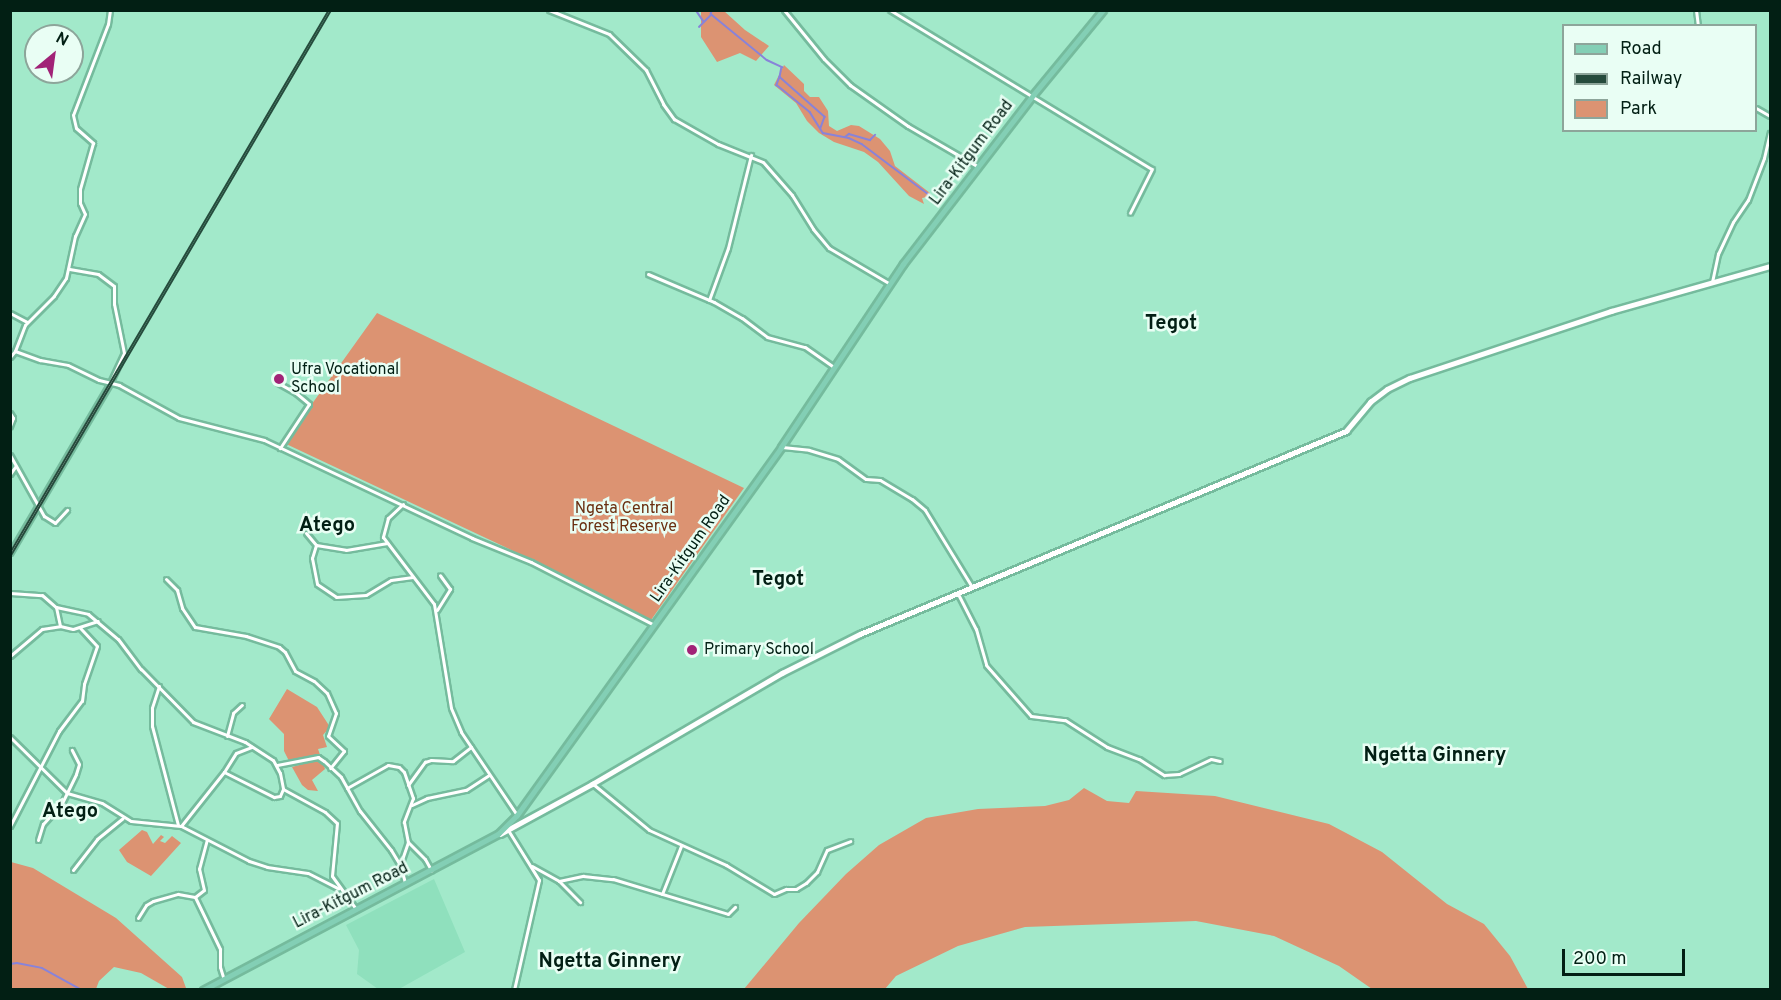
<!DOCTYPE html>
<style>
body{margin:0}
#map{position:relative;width:1781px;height:1000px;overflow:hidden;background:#a2e9ca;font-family:Overpass,sans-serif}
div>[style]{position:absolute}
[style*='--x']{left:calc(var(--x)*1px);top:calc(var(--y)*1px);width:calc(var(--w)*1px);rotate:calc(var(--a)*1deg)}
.built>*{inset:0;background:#8fe0bd}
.green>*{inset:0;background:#dc9372}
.stream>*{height:1.5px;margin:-0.75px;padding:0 0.75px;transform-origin:0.75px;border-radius:0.75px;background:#8883d9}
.roads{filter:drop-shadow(2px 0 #75bb9d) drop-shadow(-2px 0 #75bb9d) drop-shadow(0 2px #75bb9d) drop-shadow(0 -2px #75bb9d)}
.minor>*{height:3px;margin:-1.5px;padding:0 1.5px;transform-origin:1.5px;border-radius:1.5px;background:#fff}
.secondary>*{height:4.5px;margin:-2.25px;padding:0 2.25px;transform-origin:2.25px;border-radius:2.25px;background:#fff}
.primary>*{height:5px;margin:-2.5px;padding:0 2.5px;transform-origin:2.5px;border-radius:2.5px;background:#83cfb5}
.rail>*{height:4px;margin-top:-2px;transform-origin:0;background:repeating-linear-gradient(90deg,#e9fef4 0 4.5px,#254b3c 0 9px);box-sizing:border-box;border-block:2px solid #254b3c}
.dots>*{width:16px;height:16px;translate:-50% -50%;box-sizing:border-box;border:3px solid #e9fef4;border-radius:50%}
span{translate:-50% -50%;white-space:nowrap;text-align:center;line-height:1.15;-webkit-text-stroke:5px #e9fef4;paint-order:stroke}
.street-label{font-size:16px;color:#021f14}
.poi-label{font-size:16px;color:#021f14}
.left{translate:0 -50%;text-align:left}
.park-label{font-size:16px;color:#6a2f10}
.quarter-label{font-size:20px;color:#021f14;font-weight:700}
.frame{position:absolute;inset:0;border:12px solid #021f14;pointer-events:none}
.legend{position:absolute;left:1562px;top:24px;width:195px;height:108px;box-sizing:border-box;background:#e9fef4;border:2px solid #8da59a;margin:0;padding:8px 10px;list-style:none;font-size:18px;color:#021f14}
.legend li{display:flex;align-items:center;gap:12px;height:30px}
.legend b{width:30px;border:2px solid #8da59a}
.north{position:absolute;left:24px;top:24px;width:60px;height:60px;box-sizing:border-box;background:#e9fef4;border:2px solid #8da59a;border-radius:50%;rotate:29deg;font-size:16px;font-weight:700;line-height:24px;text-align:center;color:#021f14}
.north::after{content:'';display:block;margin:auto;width:21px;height:27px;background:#a12377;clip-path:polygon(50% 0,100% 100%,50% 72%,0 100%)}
.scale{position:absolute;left:1562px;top:949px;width:123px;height:27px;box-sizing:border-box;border:3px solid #021f14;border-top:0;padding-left:8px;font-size:18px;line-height:21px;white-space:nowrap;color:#021f14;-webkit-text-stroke:4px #e9fef4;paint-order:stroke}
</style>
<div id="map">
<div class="built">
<i style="clip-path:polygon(434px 879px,465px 952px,399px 989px,378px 989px,357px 974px,359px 950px,346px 925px)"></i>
</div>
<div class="green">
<i style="clip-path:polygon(701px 11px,724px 11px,745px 30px,769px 46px,756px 61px,740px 53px,717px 62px,701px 37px)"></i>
<i style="clip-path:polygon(784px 65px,804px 84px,804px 91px,810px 97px,819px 97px,828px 111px,829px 126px,837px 131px,851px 125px,859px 126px,880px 139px,890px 151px,895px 166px,930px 193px,928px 197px,922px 198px,924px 204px,909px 196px,878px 162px,864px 152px,834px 142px,819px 133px,807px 121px,796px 103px,774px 85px)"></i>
<i style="clip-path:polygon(377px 313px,744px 488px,651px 620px,505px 547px,284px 443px)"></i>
<i style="clip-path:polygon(287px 689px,317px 707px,330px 727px,323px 735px,327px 747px,318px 749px,325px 769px,312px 780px,318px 791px,308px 790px,302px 785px,292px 767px,303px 764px,301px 761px,290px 763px,284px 751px,284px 734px,269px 719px)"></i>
<i style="clip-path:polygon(1084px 788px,1107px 801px,1129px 803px,1136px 791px,1215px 796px,1329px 824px,1382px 852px,1447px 904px,1484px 924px,1510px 956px,1528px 989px,1372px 989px,1339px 966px,1274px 936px,1196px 921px,1025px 927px,958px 946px,896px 976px,885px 989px,744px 989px,799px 923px,846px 874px,879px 845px,926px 818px,978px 809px,1045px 806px,1069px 800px)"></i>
<i style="clip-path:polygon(142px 830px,147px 832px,153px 844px,161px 835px,164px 837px,160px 841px,165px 843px,172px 836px,181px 843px,151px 876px,127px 862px,119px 850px)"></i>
<i style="clip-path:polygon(11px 862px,33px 868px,116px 918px,182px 977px,186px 988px,169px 989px,141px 973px,114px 967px,99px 981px,96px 989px,11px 989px)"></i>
</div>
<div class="stream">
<i style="--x:696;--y:10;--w:14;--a:56"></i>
<i style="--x:713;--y:10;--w:4;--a:117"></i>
<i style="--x:711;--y:14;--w:72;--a:39.4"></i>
<i style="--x:767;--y:60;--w:17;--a:25"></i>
<i style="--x:782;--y:67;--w:10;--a:101"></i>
<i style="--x:780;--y:77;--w:60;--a:41.6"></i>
<i style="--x:825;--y:117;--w:12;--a:110"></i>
<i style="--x:699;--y:27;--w:17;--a:-45"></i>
<i style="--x:780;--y:77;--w:9;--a:111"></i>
<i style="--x:777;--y:85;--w:43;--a:39.3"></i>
<i style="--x:810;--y:112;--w:25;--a:58"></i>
<i style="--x:823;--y:133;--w:26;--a:11"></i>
<i style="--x:849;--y:138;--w:14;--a:25"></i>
<i style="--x:862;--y:144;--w:83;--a:37.1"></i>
<i style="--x:845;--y:137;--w:5;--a:-37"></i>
<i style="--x:849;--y:134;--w:22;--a:16"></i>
<i style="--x:870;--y:140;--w:7;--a:-45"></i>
<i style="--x:10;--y:964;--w:7;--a:-8"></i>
<i style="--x:17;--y:963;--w:25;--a:11"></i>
<i style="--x:42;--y:968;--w:46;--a:28.8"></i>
</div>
<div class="roads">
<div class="minor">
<i style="--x:110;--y:10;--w:14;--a:98"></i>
<i style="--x:108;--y:24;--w:97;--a:111"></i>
<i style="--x:73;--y:115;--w:13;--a:77"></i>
<i style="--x:76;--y:128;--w:23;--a:41"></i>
<i style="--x:93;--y:143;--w:48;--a:105.8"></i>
<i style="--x:80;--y:189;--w:14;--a:90"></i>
<i style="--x:80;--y:203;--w:12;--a:66"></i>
<i style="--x:85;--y:214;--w:24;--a:114"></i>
<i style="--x:75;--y:236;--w:43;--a:102.1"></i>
<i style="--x:66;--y:278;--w:22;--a:124"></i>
<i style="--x:54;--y:296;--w:41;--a:135"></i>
<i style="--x:25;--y:325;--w:28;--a:111"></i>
<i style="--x:15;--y:351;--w:27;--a:20"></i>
<i style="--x:40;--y:360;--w:28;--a:10"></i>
<i style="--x:68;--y:365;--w:34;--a:26"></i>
<i style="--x:99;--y:380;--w:21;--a:14"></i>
<i style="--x:119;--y:385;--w:68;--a:28.8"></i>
<i style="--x:179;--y:418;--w:88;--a:14.5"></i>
<i style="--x:264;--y:440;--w:230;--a:25.2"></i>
<i style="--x:472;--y:538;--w:64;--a:22.1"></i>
<i style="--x:531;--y:562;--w:136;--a:27.1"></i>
<i style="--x:549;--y:10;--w:65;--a:21.8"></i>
<i style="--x:609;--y:34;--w:52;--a:44.2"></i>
<i style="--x:646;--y:70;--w:38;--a:63"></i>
<i style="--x:663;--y:104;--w:19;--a:54"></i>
<i style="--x:674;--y:119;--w:51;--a:29.6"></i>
<i style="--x:718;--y:144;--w:48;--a:21.8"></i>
<i style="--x:763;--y:162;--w:44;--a:48.7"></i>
<i style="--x:792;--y:195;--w:40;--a:58"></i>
<i style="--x:813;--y:229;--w:25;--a:50"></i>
<i style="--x:829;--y:248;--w:71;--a:30.5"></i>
<i style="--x:784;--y:10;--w:63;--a:50.8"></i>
<i style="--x:824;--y:59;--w:37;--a:45"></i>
<i style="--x:850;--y:85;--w:71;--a:35.3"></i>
<i style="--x:908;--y:126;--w:80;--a:30.1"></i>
<i style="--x:890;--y:10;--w:306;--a:31.3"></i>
<i style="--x:1152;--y:169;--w:49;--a:116.6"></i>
<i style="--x:1696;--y:10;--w:16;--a:83"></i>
<i style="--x:1756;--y:108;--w:16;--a:30"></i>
<i style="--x:648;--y:274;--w:72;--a:23"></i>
<i style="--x:714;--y:302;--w:32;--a:30"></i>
<i style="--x:742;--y:318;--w:31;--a:37"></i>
<i style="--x:767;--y:337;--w:39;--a:15"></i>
<i style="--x:805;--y:347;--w:35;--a:35"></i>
<i style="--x:1712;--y:282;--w:29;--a:-78"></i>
<i style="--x:1718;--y:254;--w:35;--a:-65"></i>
<i style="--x:1733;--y:222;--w:27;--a:-56"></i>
<i style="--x:1748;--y:200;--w:45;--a:-69.1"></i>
<i style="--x:1764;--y:158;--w:26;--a:-77"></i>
<i style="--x:709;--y:300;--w:55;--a:-69.9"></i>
<i style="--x:728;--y:248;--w:96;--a:-76.1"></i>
<i style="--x:10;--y:313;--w:19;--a:28"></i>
<i style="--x:10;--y:357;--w:8;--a:-50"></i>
<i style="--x:278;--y:383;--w:21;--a:29"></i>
<i style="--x:296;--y:393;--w:17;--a:40"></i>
<i style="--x:309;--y:404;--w:53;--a:123.4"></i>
<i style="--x:10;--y:413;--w:6;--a:59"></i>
<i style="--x:13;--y:418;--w:9;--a:111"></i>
<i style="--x:782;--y:447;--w:27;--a:6"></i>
<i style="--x:809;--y:450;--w:30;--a:17"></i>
<i style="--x:838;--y:459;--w:34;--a:36"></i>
<i style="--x:866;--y:479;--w:14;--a:4"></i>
<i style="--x:880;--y:480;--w:37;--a:31"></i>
<i style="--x:912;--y:499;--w:17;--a:40"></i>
<i style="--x:925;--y:510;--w:90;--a:58.6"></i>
<i style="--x:10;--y:455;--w:70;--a:60.9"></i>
<i style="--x:44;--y:516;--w:13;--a:32"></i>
<i style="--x:55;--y:523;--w:18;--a:-47"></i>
<i style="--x:10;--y:474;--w:9;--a:-54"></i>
<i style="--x:403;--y:504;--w:21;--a:137"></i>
<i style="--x:388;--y:518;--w:20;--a:105"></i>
<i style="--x:383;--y:537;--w:84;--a:52.7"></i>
<i style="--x:434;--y:604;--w:105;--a:80.7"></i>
<i style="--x:451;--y:708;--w:26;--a:67"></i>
<i style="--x:461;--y:732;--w:100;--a:56"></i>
<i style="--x:306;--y:533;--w:16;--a:50"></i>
<i style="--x:316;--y:545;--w:30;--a:9"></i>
<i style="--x:346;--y:550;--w:42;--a:-9.7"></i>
<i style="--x:316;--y:545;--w:14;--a:107"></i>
<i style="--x:312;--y:558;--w:26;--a:79"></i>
<i style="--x:317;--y:584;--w:23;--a:34"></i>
<i style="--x:336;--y:597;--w:30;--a:-4"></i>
<i style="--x:366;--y:595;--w:29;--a:-31"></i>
<i style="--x:391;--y:580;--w:22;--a:-8"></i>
<i style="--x:10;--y:553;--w:197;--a:-59.5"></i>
<i style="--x:110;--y:383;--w:33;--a:-65"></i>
<i style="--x:124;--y:353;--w:50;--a:-101.5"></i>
<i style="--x:114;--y:304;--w:18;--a:-90"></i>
<i style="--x:114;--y:286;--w:20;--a:-143"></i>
<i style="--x:98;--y:274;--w:29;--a:-170"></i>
<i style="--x:166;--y:579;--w:16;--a:45"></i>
<i style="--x:177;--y:590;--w:19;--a:74"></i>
<i style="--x:182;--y:608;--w:23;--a:56"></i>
<i style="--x:195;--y:627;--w:52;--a:10"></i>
<i style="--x:246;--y:636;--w:35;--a:18"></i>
<i style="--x:279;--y:647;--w:8;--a:40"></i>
<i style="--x:285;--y:652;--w:21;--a:62"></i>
<i style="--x:295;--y:671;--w:21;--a:28"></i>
<i style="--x:314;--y:681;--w:18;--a:43"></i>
<i style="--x:327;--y:693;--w:22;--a:66"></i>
<i style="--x:336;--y:713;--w:24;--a:109"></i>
<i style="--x:328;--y:736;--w:22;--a:43"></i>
<i style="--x:344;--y:751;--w:22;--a:129"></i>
<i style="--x:10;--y:593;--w:32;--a:4"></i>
<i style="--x:42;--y:595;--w:18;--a:41"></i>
<i style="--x:56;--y:607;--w:33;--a:12"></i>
<i style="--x:88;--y:614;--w:39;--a:40"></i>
<i style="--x:118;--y:639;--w:38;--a:53"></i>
<i style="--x:141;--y:669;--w:74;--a:45.5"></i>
<i style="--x:193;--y:722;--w:56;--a:21"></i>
<i style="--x:245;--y:742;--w:33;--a:33"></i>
<i style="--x:273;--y:760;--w:15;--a:62"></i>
<i style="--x:280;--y:773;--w:16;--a:79"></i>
<i style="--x:283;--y:789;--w:48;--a:28.7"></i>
<i style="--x:325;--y:812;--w:16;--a:43"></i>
<i style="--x:337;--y:823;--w:53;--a:95.4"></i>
<i style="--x:332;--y:876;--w:41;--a:54"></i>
<i style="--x:958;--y:594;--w:39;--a:63"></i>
<i style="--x:976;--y:629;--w:37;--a:74"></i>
<i style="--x:986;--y:665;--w:68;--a:48.6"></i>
<i style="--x:1031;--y:716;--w:34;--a:7"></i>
<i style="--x:1065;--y:720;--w:50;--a:32.7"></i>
<i style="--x:1107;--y:747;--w:34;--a:21"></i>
<i style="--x:1139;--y:759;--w:30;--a:33"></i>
<i style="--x:1164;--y:775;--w:15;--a:-4"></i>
<i style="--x:1179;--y:774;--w:35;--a:-25"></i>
<i style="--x:1211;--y:759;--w:9;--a:13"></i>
<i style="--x:56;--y:607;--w:19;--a:78"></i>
<i style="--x:437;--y:610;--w:25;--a:-58"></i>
<i style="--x:450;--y:589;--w:17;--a:-126"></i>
<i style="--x:10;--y:656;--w:42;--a:-40.2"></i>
<i style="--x:42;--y:629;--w:18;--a:-9"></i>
<i style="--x:60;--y:626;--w:13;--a:13"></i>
<i style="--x:73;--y:629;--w:26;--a:-18"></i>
<i style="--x:159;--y:686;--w:23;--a:108"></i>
<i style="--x:152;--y:708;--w:18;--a:90"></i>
<i style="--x:152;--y:726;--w:102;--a:75.3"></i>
<i style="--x:227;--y:736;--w:24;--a:-75"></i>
<i style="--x:233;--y:713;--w:12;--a:-42"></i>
<i style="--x:10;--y:737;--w:80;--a:44.5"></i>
<i style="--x:67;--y:793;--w:36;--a:16"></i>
<i style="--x:102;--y:803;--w:34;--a:32"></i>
<i style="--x:131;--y:821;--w:50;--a:5.7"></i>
<i style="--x:181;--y:826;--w:76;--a:27.2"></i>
<i style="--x:249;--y:861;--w:19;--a:18"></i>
<i style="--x:267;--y:867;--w:41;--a:8.3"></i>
<i style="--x:308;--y:873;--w:34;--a:27"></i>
<i style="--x:277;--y:765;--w:42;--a:-11"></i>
<i style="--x:318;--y:757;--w:7;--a:34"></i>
<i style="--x:324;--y:761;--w:23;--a:43"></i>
<i style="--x:341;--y:777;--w:39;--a:61"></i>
<i style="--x:360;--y:811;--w:50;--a:51.5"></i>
<i style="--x:391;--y:850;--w:17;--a:59"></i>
<i style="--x:400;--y:865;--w:19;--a:74"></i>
<i style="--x:224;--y:772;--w:22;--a:-58"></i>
<i style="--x:236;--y:753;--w:17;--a:-21"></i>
<i style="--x:593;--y:784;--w:72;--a:39.4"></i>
<i style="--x:649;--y:830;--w:85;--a:24.4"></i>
<i style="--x:726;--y:865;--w:56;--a:31.1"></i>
<i style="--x:774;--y:894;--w:13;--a:-23"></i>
<i style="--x:786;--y:889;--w:10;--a:0"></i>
<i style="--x:796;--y:889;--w:12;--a:-31"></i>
<i style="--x:806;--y:883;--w:16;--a:-45"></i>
<i style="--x:817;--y:872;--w:24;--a:-66"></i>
<i style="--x:827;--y:850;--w:25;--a:-21"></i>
<i style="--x:408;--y:785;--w:29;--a:-54"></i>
<i style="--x:425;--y:762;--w:6;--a:-18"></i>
<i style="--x:431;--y:760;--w:22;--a:3"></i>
<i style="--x:453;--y:761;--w:23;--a:-38"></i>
<i style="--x:347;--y:788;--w:47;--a:-29.3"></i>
<i style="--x:388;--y:765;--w:11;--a:10"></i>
<i style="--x:399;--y:767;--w:7;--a:45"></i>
<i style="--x:404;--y:772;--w:28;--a:71"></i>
<i style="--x:413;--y:798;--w:26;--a:111"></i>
<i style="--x:404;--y:822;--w:20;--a:79"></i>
<i style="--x:408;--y:842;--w:24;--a:109"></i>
<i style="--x:412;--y:805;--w:17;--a:-25"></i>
<i style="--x:427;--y:798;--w:40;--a:-12"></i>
<i style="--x:466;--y:790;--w:27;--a:-33"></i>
<i style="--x:10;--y:826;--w:107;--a:-62.7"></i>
<i style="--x:59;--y:731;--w:38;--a:-53"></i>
<i style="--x:82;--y:701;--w:17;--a:-83"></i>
<i style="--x:84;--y:684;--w:40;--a:-71.1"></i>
<i style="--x:97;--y:646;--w:25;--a:-133"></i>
<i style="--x:181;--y:826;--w:69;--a:-51.5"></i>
<i style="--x:224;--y:772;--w:56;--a:26.6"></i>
<i style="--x:274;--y:797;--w:6;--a:-9"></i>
<i style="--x:280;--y:796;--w:8;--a:-67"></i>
<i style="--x:508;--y:830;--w:59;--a:58.2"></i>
<i style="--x:539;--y:880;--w:113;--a:102.8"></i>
<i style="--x:38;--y:840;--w:17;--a:-73"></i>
<i style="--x:43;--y:824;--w:28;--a:-48"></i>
<i style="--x:62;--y:803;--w:32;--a:-64"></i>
<i style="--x:76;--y:774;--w:10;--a:-73"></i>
<i style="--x:79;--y:764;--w:16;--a:-117"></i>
<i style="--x:408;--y:842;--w:24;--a:45"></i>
<i style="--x:425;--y:859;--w:13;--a:61"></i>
<i style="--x:532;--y:866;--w:31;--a:29"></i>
<i style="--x:559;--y:881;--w:30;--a:45"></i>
<i style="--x:73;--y:870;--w:39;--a:-52"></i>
<i style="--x:97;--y:839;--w:33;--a:-39"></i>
<i style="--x:559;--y:881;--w:25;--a:-12"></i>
<i style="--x:583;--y:876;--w:30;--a:6"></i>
<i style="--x:613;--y:879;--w:120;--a:16.9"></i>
<i style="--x:728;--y:914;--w:10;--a:-45"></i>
<i style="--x:662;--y:894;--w:52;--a:-68.4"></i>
<i style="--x:195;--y:897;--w:58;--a:64.3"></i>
<i style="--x:220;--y:949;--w:18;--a:90"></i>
<i style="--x:220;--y:967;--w:10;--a:73"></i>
<i style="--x:138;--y:918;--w:15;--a:-58"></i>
<i style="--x:146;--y:905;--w:8;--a:-30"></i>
<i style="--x:153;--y:901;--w:26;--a:-16"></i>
<i style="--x:178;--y:894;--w:17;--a:10"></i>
<i style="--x:195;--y:897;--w:11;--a:-38"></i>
<i style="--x:204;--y:890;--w:22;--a:-103"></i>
<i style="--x:199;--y:869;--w:30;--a:-75"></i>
</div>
<div class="secondary">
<i style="--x:500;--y:834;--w:105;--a:-28.5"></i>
<i style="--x:592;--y:784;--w:220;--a:-30.3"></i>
<i style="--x:782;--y:673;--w:87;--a:-26.6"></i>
<i style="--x:860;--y:634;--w:527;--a:-22.67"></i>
<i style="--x:1346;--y:431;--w:38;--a:-50"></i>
<i style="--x:1370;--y:402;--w:21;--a:-37"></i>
<i style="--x:1387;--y:389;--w:25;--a:-26"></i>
<i style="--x:1410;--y:378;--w:212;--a:-18.4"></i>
<i style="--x:1611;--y:311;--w:165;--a:-15.8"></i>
</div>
<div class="primary">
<i style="--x:203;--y:990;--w:334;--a:-27.9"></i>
<i style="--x:498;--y:834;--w:27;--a:-45"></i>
<i style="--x:517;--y:815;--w:453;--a:-54.3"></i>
<i style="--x:781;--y:447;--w:220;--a:-56.3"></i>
<i style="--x:903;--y:264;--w:213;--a:-52.4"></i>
<i style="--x:1033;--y:95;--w:110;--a:-50.5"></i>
</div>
</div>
<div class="rail">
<i style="--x:10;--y:555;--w:632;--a:-59.58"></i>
</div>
<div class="dots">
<i style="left:279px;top:379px;background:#a12377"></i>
<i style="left:692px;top:650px;background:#a12377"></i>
</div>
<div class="street-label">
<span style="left:972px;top:153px;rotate:-53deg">Lira-Kitgum Road</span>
<span style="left:691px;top:549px;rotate:-55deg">Lira-Kitgum Road</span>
<span style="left:351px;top:896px;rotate:-27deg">Lira-Kitgum Road</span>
</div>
<div class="poi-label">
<span class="left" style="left:291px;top:379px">Ufra Vocational<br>School</span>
<span class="left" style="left:704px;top:650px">Primary School</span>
</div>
<div class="park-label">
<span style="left:624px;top:518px">Ngeta Central<br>Forest Reserve</span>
</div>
<div class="quarter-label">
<span style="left:1171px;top:324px">Tegot</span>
<span style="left:327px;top:526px">Atego</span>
<span style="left:778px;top:580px">Tegot</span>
<span style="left:1435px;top:756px">Ngetta Ginnery</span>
<span style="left:70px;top:812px">Atego</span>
<span style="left:610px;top:962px">Ngetta Ginnery</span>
</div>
<div class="frame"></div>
<ul class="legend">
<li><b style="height:8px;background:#83cfb5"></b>Road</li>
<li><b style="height:8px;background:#254b3c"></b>Railway</li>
<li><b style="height:16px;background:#dc9372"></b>Park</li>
</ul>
<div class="north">N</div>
<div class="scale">200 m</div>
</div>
